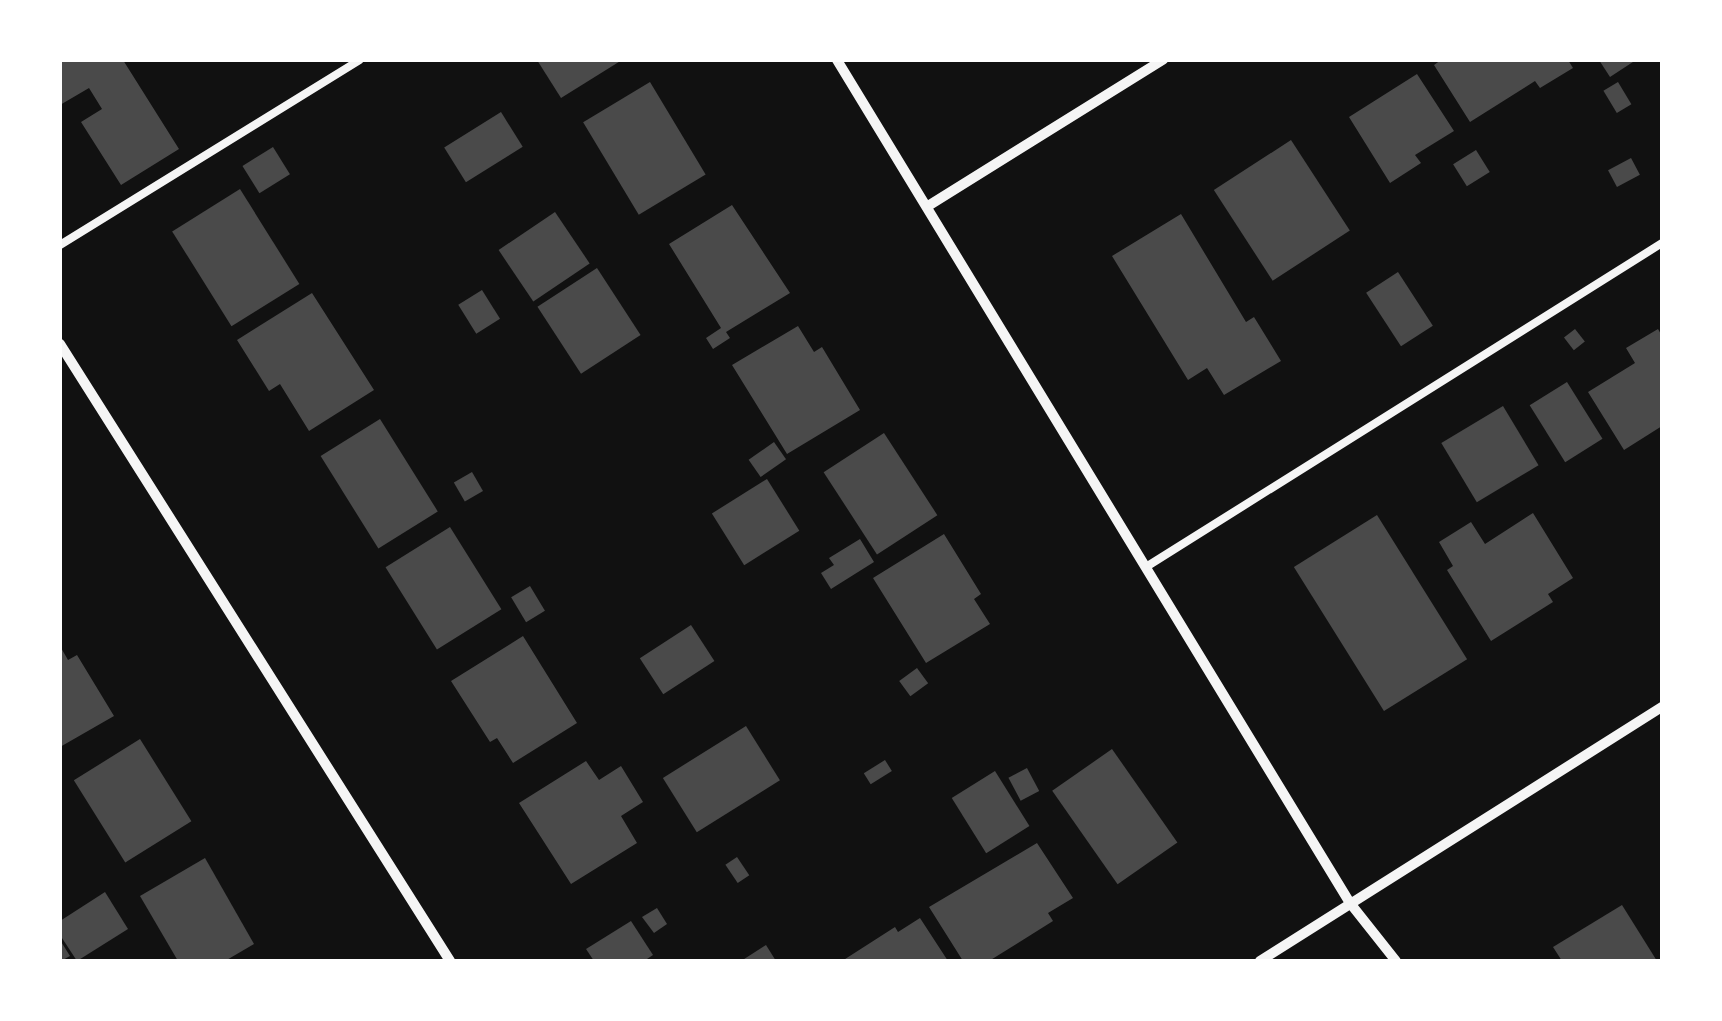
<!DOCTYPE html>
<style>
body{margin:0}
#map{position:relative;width:1722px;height:1021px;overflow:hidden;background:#111;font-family:Signika,sans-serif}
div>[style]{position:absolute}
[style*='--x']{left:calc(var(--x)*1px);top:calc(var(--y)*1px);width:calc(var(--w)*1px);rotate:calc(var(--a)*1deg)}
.building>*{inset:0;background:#4a4a4a;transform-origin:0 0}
.service>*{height:8px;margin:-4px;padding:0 4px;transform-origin:4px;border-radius:4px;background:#f5f5f5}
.minor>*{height:10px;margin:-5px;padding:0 5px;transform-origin:5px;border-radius:5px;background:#f5f5f5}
span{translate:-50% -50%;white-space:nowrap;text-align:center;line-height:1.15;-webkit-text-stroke:10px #fff;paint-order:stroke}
.frame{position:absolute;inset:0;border:62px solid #fff;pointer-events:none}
</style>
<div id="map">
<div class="building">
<i style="clip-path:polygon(60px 60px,123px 60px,179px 149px,121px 185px,81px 122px,102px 109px,89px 88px,60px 105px)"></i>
<i style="clip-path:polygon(537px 60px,622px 60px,561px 98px)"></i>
<i style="clip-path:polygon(1441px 60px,1568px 60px,1573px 68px,1540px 88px,1535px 81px,1470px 122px,1434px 65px)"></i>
<i style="clip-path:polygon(1599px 60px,1636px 60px,1610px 77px)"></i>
<i style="clip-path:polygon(1417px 74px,1454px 131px,1415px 155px,1421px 163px,1390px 183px,1349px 117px)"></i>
<i style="left:650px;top:82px;width:108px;height:78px;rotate:59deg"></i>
<i style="left:1618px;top:82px;width:26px;height:17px;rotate:59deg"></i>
<i style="left:501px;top:112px;width:41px;height:67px;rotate:58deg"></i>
<i style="left:1291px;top:140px;width:108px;height:92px;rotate:57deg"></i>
<i style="left:273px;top:147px;width:32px;height:36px;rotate:58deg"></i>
<i style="left:1476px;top:150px;width:26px;height:27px;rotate:58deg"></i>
<i style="left:1631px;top:158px;width:19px;height:26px;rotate:62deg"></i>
<i style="left:240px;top:189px;width:112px;height:80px;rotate:58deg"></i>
<i style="clip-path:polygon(732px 205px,790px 293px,726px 332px,730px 338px,713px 349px,706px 338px,721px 328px,669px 244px)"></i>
<i style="left:555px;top:212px;width:62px;height:68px;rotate:56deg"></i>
<i style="clip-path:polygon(1181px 214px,1246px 322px,1254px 317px,1281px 361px,1224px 395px,1207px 368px,1188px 380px,1112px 256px)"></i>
<i style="left:597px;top:268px;width:80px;height:71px;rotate:57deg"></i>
<i style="left:1398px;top:272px;width:64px;height:38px;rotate:57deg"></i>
<i style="left:482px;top:290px;width:34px;height:28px;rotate:58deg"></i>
<i style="clip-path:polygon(312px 293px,374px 390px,309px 431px,280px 384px,269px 391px,237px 340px)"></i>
<i style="clip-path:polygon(798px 326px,814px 352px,822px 347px,860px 410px,787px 454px,732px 365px)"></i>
<i style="left:1575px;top:329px;width:16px;height:14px;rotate:52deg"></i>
<i style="clip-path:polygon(1658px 329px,1662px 336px,1662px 426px,1624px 450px,1588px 392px,1635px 363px,1626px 348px)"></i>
<i style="left:1567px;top:382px;width:67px;height:44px;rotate:58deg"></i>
<i style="left:1503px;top:406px;width:69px;height:72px;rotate:59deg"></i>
<i style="left:380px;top:419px;width:109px;height:70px;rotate:58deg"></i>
<i style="left:884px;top:433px;width:98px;height:72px;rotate:57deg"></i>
<i style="left:774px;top:442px;width:21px;height:31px;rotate:55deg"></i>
<i style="left:472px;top:472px;width:22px;height:21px;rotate:60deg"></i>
<i style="left:767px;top:479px;width:61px;height:65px;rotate:58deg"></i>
<i style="clip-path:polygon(1533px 513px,1573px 578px,1548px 594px,1553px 602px,1491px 641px,1447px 570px,1453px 566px,1439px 542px,1471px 522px,1485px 544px)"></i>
<i style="left:1377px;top:515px;width:170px;height:98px;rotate:58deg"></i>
<i style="left:450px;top:527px;width:97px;height:76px;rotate:58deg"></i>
<i style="clip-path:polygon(944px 534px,981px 594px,974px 599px,990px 624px,926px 663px,873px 578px)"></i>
<i style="clip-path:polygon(860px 539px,874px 562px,831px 589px,821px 573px,834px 565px,829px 558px)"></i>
<i style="left:530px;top:586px;width:29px;height:22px;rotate:59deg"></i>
<i style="left:691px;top:625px;width:43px;height:61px;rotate:57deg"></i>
<i style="clip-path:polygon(523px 636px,577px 723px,513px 763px,497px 738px,490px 742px,451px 681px)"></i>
<i style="clip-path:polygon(60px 646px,68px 660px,77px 655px,114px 716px,60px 747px)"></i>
<i style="left:917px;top:668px;width:19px;height:22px;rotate:54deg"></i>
<i style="left:746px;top:726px;width:64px;height:98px;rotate:58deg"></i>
<i style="left:140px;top:739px;width:97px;height:78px;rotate:58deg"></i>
<i style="left:1112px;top:749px;width:114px;height:73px;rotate:55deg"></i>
<i style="left:885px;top:760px;width:13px;height:25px;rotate:58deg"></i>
<i style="clip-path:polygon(586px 761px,599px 780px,621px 766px,643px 802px,621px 816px,637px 843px,571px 884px,519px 803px)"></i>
<i style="left:1027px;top:768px;width:26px;height:21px;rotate:62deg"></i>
<i style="left:995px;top:771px;width:65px;height:51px;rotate:58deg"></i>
<i style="clip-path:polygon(1037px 843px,1073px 898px,1048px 913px,1053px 921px,989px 961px,963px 961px,929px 907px)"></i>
<i style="left:737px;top:857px;width:22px;height:14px;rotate:56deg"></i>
<i style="clip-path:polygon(205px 858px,254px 944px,225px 961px,178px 961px,140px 896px)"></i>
<i style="clip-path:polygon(105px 892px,128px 929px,77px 961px,60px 935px,60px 921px)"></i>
<i style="clip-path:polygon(1622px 905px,1657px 961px,1562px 961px,1553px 947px)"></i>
<i style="clip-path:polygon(657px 908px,667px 924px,654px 933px,642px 917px)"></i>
<i style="clip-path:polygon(920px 918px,948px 961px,842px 961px,895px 927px,898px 932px)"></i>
<i style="clip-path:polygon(631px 921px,653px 955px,644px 961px,594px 961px,586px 949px)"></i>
<i style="clip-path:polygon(60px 940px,70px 956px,61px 961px,60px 961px)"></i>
<i style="clip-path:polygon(766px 945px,776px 961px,741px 961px)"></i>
</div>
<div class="service">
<i style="--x:60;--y:245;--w:352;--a:-31.7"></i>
<i style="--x:1146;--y:567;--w:609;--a:-32.12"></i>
</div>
<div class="minor">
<i style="--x:837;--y:60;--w:987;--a:58.68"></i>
<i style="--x:1350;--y:903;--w:74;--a:51.6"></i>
<i style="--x:928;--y:206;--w:277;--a:-31.9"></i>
<i style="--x:60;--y:344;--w:730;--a:57.7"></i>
<i style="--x:1260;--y:961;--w:476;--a:-32.3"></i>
</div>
<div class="frame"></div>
</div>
